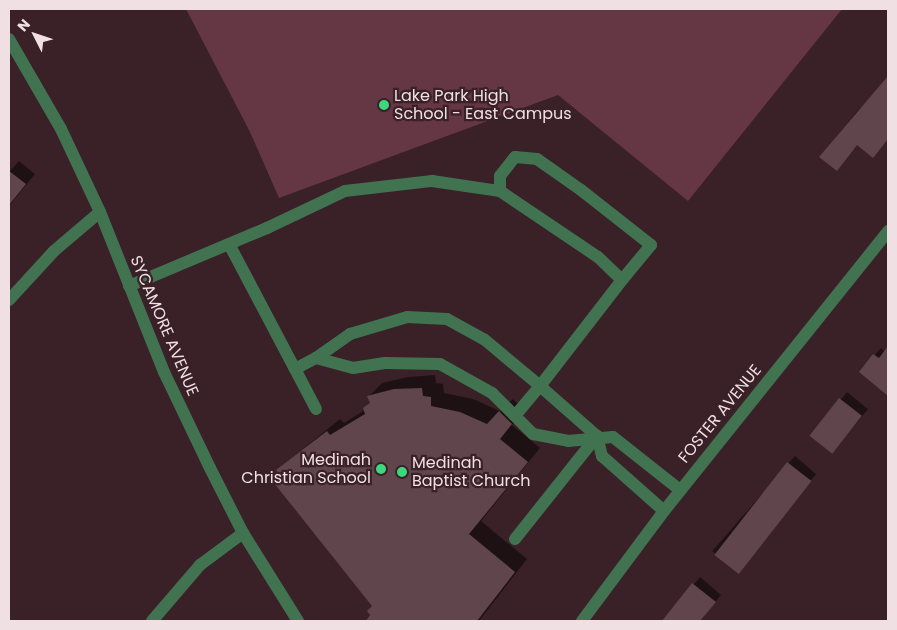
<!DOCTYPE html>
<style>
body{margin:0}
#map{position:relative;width:897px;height:630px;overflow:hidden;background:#392127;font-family:Poppins,sans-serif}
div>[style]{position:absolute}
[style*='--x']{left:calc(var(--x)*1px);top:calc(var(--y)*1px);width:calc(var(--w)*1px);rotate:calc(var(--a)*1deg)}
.green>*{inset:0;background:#653643}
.shadow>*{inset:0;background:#0007;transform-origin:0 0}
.building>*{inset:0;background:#60464c;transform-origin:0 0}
.minor>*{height:12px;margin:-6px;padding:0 6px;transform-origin:6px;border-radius:6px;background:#417351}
.dots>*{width:14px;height:14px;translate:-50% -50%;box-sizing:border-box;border:2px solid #392127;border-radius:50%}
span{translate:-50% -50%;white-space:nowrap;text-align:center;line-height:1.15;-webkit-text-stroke:4.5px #392127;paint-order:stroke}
.poi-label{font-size:16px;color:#f0e0e3}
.left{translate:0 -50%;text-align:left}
.right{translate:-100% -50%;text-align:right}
.street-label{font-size:16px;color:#f0e0e3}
.frame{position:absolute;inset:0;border:10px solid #f0e0e3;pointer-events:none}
.north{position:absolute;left:10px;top:10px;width:50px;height:50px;-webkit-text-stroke:4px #392127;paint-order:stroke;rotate:311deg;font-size:14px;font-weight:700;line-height:20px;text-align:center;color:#f0e0e3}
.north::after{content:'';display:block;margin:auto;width:18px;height:22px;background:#f0e0e3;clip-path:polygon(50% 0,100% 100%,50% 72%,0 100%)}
</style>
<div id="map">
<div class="green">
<i style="clip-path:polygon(186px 9px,842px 9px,688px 201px,558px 95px,279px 198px,250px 132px)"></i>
</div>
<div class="shadow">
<i style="clip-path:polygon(888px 80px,888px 139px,879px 150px,857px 144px,821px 156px,854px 115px,860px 108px,863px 110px)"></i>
<i style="clip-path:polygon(19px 161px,35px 174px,9px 206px,9px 172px)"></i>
<i style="clip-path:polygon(881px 348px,885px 352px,888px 348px,888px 394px,860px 372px)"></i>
<i style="clip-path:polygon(435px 375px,436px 383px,443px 384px,444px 393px,473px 399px,500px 411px,513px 399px,524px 410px,512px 425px,540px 448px,481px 521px,527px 559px,479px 621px,367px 621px,373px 606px,277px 470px,340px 419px,344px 423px,365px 410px,371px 402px,369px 396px,382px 383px,408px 377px)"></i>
<i style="left:847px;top:392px;width:27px;height:56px;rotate:39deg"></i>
<i style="left:795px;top:456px;width:28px;height:126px;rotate:41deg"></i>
<i style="clip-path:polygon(700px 577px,721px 595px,700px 621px,664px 621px)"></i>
</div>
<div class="building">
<i style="clip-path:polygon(888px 76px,888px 139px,873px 158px,857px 145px,837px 171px,819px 157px)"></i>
<i style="clip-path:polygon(9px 171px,26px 184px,9px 205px)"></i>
<i style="clip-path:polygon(888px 346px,888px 396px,859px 372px,873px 354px,879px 358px)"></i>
<i style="clip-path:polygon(422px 388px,423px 396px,431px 397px,431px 406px,460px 412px,487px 424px,499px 411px,512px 424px,500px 439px,528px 462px,469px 534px,515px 572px,477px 621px,366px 621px,370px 615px,367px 611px,372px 606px,274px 483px,281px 477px,276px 470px,327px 431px,330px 435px,365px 414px,363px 408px,370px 403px,367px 396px,394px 389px)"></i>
<i style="left:839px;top:398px;width:29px;height:48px;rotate:38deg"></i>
<i style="left:787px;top:462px;width:31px;height:118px;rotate:38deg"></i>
<i style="clip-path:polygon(692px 583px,716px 602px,700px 621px,662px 621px)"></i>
</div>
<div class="minor">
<i style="--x:9;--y:39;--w:104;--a:60"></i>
<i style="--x:61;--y:129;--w:92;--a:64.8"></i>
<i style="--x:100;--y:212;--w:172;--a:68.2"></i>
<i style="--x:164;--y:372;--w:106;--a:64.4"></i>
<i style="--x:210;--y:468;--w:73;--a:63.1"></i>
<i style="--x:243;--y:533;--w:104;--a:58"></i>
<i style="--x:500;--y:191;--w:15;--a:-90"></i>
<i style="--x:500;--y:176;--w:24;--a:-52"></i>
<i style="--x:515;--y:157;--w:22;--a:5"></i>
<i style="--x:537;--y:159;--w:54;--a:35.2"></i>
<i style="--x:581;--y:190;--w:89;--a:38.2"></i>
<i style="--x:651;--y:245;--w:45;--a:129.6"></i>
<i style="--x:229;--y:244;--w:141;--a:62.2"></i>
<i style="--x:129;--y:286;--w:150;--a:-22.8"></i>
<i style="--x:267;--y:228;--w:86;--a:-25.4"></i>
<i style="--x:345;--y:191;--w:88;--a:-6.6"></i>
<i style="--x:432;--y:181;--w:69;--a:8.4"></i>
<i style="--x:500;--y:191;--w:118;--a:34"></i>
<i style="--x:598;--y:257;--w:33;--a:44"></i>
<i style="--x:622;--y:280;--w:134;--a:127.7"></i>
<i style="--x:540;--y:386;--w:76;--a:41.3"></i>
<i style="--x:597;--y:436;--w:21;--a:76"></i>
<i style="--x:602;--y:456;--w:83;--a:41.6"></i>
<i style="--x:9;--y:300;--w:67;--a:-47.4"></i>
<i style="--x:54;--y:251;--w:60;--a:-40.3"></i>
<i style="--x:316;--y:358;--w:42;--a:-35.2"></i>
<i style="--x:350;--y:334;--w:59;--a:-16.6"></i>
<i style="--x:407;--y:317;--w:40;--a:2.9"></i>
<i style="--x:447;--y:319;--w:43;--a:28.9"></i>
<i style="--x:485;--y:340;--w:72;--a:39.9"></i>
<i style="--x:540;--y:386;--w:39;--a:130"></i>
<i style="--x:316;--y:409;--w:45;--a:-117.7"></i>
<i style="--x:295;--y:369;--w:24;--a:-28"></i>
<i style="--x:316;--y:358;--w:38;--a:15"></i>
<i style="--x:353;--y:368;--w:32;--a:-9"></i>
<i style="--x:385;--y:363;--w:55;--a:1"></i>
<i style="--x:440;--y:364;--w:60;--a:29.1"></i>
<i style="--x:492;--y:393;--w:58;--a:45"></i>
<i style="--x:533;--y:434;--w:36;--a:11"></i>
<i style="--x:568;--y:441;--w:45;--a:-5.1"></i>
<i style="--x:613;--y:437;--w:85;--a:38.3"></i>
<i style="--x:515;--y:539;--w:132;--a:-51.5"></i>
<i style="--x:152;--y:621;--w:74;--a:-49.4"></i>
<i style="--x:200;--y:565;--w:54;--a:-36.7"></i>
<i style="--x:582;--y:621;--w:137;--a:-53.3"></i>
<i style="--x:664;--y:511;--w:359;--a:-51.3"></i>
</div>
<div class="dots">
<i style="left:384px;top:105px;background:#3dd77e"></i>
<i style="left:381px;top:469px;background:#3dd77e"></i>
<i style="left:402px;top:472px;background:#3dd77e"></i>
</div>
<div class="poi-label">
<span class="left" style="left:394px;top:105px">Lake Park High<br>School - East Campus</span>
<span class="right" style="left:371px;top:469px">Medinah<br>Christian School</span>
<span class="left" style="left:412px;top:472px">Medinah<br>Baptist Church</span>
</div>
<div class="street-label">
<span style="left:164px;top:326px;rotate:67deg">SYCAMORE AVENUE</span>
<span style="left:720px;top:414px;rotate:-51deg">FOSTER AVENUE</span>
</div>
<div class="frame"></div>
<div class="north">N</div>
</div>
